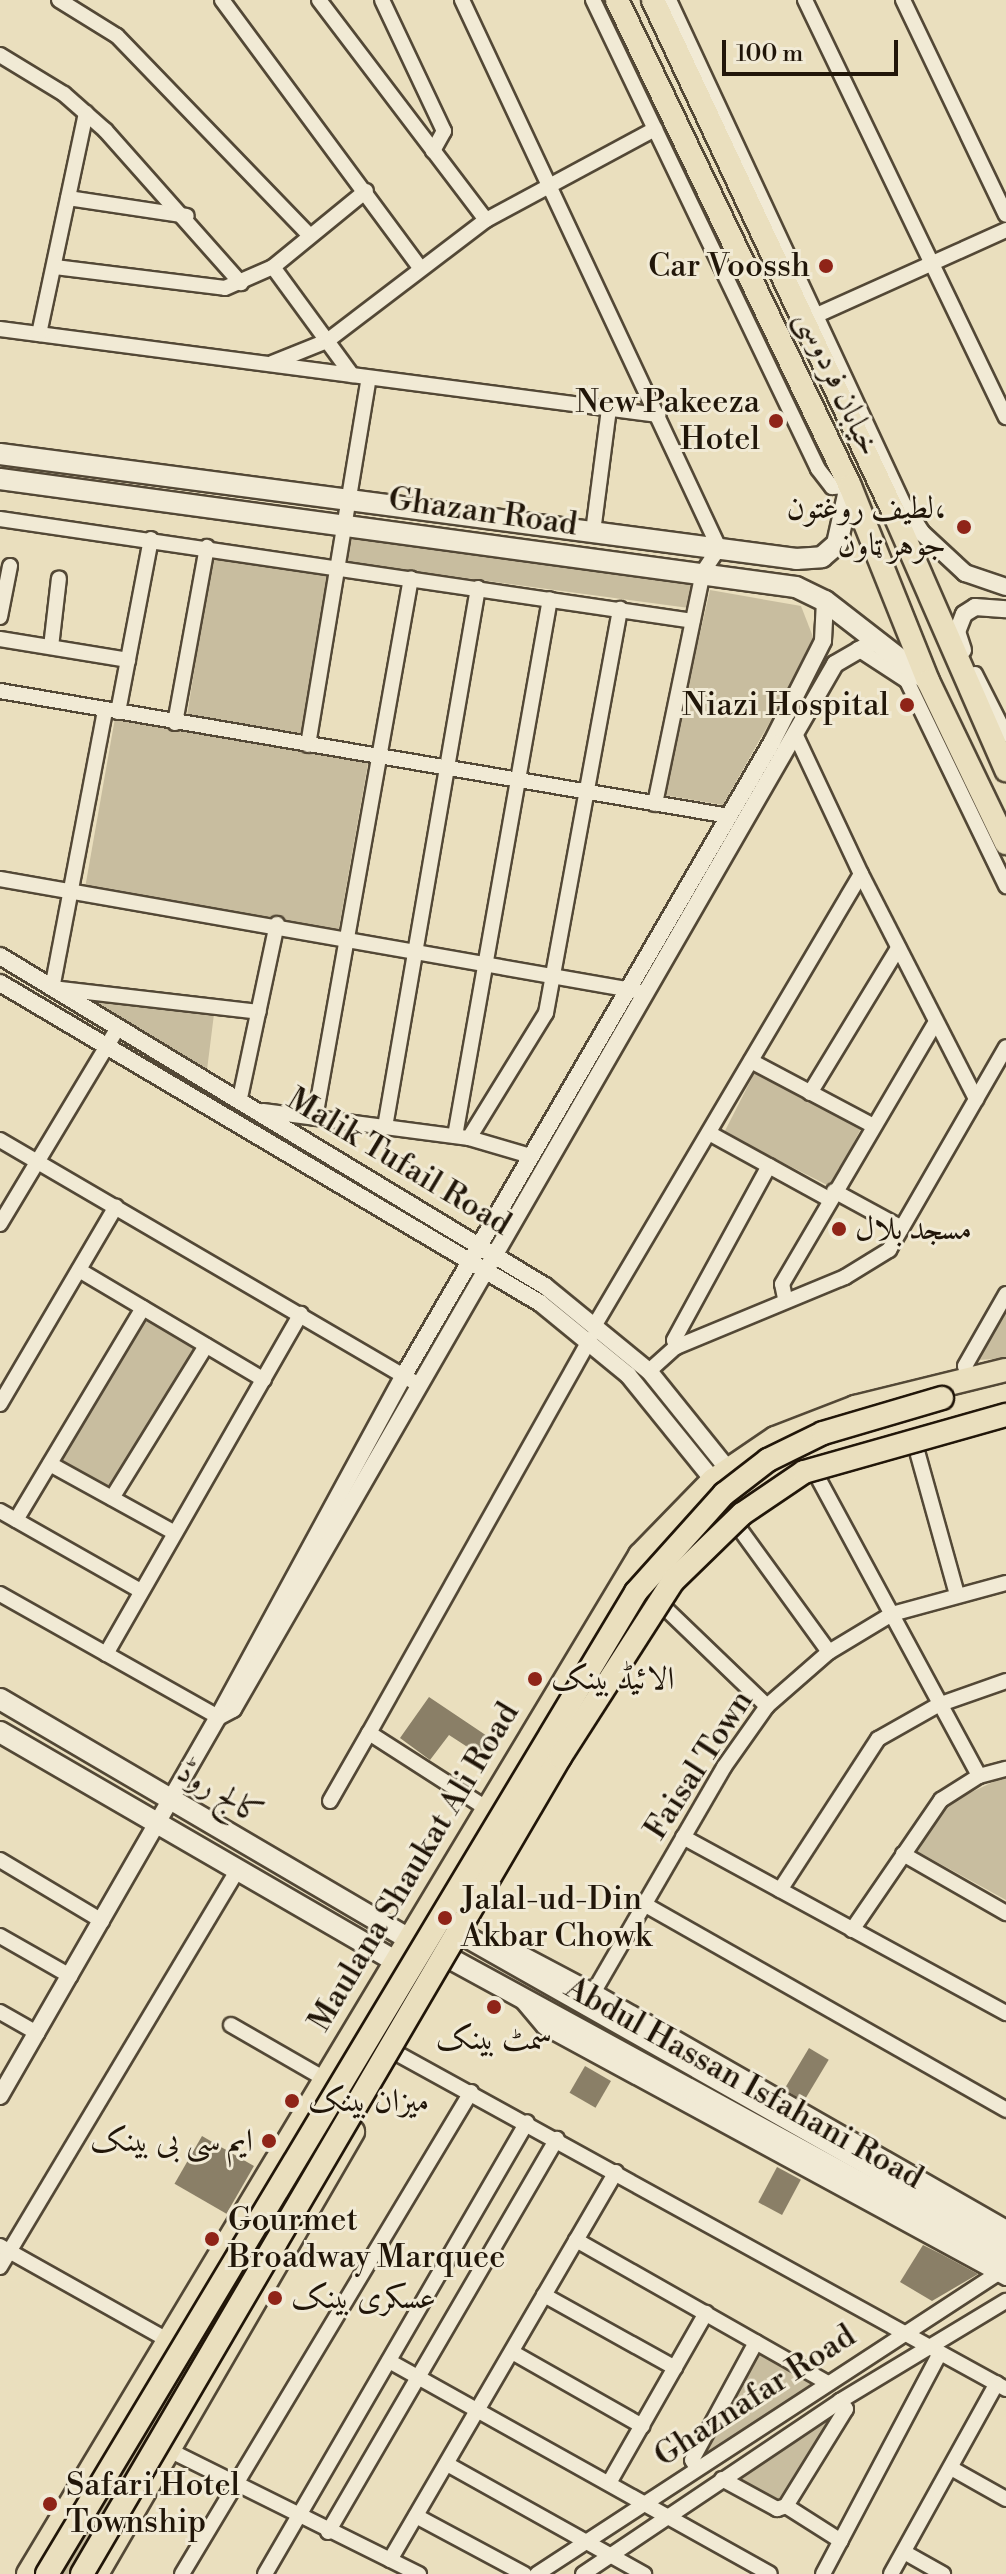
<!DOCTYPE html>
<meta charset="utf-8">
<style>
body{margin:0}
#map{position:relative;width:1006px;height:2574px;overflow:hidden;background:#eadfbe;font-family:"Libre Bodoni",Amiri,serif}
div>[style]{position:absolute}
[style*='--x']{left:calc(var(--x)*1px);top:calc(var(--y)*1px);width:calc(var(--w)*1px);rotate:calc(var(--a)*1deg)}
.green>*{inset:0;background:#c8bd9f;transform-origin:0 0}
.building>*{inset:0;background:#8a7f67;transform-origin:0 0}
.roads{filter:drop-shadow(2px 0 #534836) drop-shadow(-2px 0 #534836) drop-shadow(0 2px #534836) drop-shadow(0 -2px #534836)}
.minor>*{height:14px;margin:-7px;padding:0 7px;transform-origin:7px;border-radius:7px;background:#f1ead5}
.tertiary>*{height:16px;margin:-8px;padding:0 8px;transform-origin:8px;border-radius:8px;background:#f1ead5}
.secondary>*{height:20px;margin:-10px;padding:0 10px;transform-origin:10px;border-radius:10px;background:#f1ead5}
.primary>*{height:22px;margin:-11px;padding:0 11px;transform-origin:11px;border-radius:11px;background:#eadfbe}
.bridges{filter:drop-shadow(2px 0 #211609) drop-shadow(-2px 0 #211609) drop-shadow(0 2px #211609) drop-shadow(0 -2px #211609)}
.primary-bridge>*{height:22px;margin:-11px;padding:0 11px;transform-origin:11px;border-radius:11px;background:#eadfbe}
.dots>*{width:22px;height:22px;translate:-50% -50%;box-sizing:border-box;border:4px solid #f1ead5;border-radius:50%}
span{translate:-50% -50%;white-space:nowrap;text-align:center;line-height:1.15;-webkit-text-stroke:6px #f1ead5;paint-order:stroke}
.poi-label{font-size:32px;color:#211609}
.right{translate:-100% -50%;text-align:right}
.left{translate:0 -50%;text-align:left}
.street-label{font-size:32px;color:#211609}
.scale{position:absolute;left:722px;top:40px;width:176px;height:36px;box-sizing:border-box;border:4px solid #211609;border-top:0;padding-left:10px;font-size:24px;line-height:28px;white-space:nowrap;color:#211609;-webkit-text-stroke:6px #f1ead5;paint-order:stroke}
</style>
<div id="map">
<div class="green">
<i style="clip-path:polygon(350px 531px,694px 582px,689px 608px,347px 562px)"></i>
<i style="left:213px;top:552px;width:121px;height:170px;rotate:9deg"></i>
<i style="clip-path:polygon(710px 590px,801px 606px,815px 642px,723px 805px,663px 795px)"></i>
<i style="left:115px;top:718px;width:257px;height:170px;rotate:10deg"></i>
<i style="clip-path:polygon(75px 996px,214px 1014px,207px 1070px)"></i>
<i style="left:755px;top:1072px;width:120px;height:68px;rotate:27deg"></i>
<i style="clip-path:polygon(1006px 1311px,1006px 1358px,979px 1360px)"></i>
<i style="left:142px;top:1316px;width:64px;height:165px;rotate:29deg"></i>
<i style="clip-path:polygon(1006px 1776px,1006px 1900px,915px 1850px,948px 1803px)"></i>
<i style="clip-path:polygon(411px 1980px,413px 1987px,74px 2574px,54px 2574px)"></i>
<i style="clip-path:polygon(756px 2348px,813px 2383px,711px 2453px,699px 2455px)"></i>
<i style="clip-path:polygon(844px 2409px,779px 2506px,734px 2483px)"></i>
</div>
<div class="building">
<i style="clip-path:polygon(429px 1697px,499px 1744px,489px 1761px,449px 1735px,430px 1760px,400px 1738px)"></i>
<i style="left:809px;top:2048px;width:23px;height:48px;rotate:31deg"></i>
<i style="left:585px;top:2066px;width:30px;height:31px;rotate:30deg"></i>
<i style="left:202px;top:2136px;width:60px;height:55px;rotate:30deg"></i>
<i style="left:777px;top:2167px;width:27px;height:40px;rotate:28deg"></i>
<i style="clip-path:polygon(923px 2245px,941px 2254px,978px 2274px,932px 2301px,900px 2282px)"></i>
</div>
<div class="roads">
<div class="minor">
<i style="--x:59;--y:0;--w:68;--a:31.8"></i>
<i style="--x:117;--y:36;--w:277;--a:46"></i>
<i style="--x:222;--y:0;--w:331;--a:53.5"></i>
<i style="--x:319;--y:0;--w:276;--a:52.8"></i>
<i style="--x:382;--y:0;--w:145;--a:64.7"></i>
<i style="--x:444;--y:131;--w:23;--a:119"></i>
<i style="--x:462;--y:0;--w:605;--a:64.87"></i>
<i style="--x:719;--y:548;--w:29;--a:124"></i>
<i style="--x:703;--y:572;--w:237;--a:101.7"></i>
<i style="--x:593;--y:0;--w:520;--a:64.37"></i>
<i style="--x:818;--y:469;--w:23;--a:52"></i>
<i style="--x:832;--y:487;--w:18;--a:-3"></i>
<i style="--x:669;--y:0;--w:559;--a:65.04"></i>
<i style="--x:805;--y:0;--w:463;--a:64.3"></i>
<i style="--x:903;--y:0;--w:238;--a:64.4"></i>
<i style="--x:0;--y:55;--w:75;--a:31.4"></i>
<i style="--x:64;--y:94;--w:55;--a:41.3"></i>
<i style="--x:105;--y:130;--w:205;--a:48.4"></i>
<i style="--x:68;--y:198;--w:120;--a:8.6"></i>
<i style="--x:55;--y:267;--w:171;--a:7"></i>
<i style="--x:225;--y:288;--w:52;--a:-23.6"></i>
<i style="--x:273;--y:267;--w:120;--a:-39.3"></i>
<i style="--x:273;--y:267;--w:134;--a:53.8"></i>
<i style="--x:817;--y:315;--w:207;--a:-24.2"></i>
<i style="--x:0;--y:329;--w:664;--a:7.45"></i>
<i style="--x:39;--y:334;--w:226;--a:-78"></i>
<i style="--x:272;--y:363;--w:59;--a:-21.8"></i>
<i style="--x:327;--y:341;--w:200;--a:-37.3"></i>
<i style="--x:486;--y:220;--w:192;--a:-28.3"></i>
<i style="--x:0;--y:519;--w:700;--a:8.37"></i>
<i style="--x:593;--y:532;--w:124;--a:-82.6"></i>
<i style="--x:0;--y:617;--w:52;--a:-78.9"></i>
<i style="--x:0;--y:639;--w:130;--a:9.3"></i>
<i style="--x:51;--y:647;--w:69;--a:-83.4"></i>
<i style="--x:858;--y:649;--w:59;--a:33.1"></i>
<i style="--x:907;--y:681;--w:228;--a:64.2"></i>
<i style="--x:975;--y:674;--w:68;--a:63.1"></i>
<i style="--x:0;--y:691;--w:740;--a:9.73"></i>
<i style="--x:105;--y:711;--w:282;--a:100.8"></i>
<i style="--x:52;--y:988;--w:208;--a:6.6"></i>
<i style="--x:118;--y:712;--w:176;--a:-79.2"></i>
<i style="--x:175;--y:723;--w:179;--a:-79.7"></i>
<i style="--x:308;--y:745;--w:372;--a:-80.6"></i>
<i style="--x:861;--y:874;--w:253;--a:62.9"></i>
<i style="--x:0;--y:879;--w:647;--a:9.97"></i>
<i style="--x:751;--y:1061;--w:137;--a:27.9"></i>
<i style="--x:810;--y:1093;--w:170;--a:-58.7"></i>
<i style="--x:240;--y:1098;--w:178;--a:-78"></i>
<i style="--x:263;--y:1111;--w:208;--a:7.5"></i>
<i style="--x:469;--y:1138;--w:64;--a:16.4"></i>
<i style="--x:315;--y:1118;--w:548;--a:-79.92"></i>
<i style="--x:385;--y:1127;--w:547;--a:-80.21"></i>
<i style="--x:709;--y:1133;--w:68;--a:28.8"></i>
<i style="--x:455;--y:1136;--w:545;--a:-79.97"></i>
<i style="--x:469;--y:1138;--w:147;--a:-58.4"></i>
<i style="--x:546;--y:1013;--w:411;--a:-79.6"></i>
<i style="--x:0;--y:1140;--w:480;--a:30.3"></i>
<i style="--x:834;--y:1191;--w:77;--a:28.6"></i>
<i style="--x:0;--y:1224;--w:229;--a:-59"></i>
<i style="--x:79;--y:1270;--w:215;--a:30.7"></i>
<i style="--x:785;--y:1298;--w:14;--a:-102"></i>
<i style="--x:782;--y:1284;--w:300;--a:-59.6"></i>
<i style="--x:596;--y:1323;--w:521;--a:-59.45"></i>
<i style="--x:861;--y:874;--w:153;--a:-115.2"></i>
<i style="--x:676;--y:1347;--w:7;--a:-106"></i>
<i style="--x:674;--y:1340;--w:198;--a:-61.4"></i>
<i style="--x:769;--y:1166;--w:68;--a:28.8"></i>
<i style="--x:649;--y:1371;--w:36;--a:-42"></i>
<i style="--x:676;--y:1347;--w:183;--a:-22.5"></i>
<i style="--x:845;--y:1277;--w:52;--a:-31.5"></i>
<i style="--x:889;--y:1250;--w:234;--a:-60"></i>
<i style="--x:968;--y:1377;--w:11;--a:-105"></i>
<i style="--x:965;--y:1366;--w:83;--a:-60.3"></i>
<i style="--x:0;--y:1404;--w:229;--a:-59.6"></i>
<i style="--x:915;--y:1444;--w:156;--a:74.4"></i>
<i style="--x:50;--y:1464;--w:141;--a:28.9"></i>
<i style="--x:817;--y:1476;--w:341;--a:61.6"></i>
<i style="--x:112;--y:1498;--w:179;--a:-58.3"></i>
<i style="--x:0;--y:1511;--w:162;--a:29.6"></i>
<i style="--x:16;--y:1520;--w:247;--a:-59.1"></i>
<i style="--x:739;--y:1528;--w:153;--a:54"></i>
<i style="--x:0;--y:1594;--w:250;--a:29.4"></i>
<i style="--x:664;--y:1607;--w:143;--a:43.9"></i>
<i style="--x:106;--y:1654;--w:392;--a:-60.2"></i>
<i style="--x:330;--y:1801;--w:78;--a:-60.2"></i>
<i style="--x:486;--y:1808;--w:139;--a:-147.3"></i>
<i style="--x:369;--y:1733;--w:452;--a:-60.7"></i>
<i style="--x:683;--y:1837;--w:368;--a:28.6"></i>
<i style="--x:903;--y:1854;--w:119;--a:29.8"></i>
<i style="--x:0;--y:1860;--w:119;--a:30.9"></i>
<i style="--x:780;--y:1890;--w:180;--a:-57"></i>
<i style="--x:878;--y:1739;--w:69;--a:-29.5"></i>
<i style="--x:938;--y:1705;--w:72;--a:-19.4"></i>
<i style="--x:644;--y:1904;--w:417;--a:29.6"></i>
<i style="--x:852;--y:1930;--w:158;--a:-55.6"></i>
<i style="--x:941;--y:1800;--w:45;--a:-32.3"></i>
<i style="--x:979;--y:1776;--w:28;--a:-15"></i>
<i style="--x:0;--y:1936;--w:81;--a:29.7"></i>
<i style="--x:495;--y:1952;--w:22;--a:-3"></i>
<i style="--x:517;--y:1951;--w:86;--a:27.8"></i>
<i style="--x:593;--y:1991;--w:476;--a:29.8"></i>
<i style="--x:523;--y:2002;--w:33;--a:50"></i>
<i style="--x:544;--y:2027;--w:526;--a:28.51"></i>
<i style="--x:585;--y:2007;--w:277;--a:-59.9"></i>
<i style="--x:724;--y:1767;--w:75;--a:-54.8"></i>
<i style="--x:767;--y:1706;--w:82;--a:-41.1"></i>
<i style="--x:829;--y:1652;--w:74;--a:-31.1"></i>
<i style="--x:892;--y:1614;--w:118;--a:-15.2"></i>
<i style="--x:0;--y:2012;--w:43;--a:29.6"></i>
<i style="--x:231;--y:2025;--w:108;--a:29.9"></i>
<i style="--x:398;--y:2054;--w:694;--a:28.85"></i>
<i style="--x:576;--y:2240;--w:288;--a:29.6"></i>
<i style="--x:0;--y:2246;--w:190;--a:29.3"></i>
<i style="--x:0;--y:2267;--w:463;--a:-59.1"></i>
<i style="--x:544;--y:2295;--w:150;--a:29.1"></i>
<i style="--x:512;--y:2352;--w:150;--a:29.6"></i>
<i style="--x:389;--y:2361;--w:436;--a:29.2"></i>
<i style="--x:171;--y:2451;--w:277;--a:26.4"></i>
<i style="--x:447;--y:2464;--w:226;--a:29.2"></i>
<i style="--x:697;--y:2468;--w:9;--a:-122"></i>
<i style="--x:692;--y:2460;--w:134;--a:-61.5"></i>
<i style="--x:951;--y:2468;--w:63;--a:29.4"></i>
<i style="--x:722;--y:2479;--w:63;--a:28.6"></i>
<i style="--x:777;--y:2509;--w:9;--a:-18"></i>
<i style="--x:786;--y:2506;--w:114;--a:-58.3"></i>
<i style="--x:846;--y:2409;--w:10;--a:-127"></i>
<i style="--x:609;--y:2483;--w:196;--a:-60.3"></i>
<i style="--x:786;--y:2506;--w:65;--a:32.5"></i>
<i style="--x:416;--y:2516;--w:123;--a:28.2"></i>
<i style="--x:328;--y:2532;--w:455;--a:-59.8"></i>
<i style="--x:904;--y:2552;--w:45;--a:29.4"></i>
<i style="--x:390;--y:2560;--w:449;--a:-59.8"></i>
<i style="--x:182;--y:2574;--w:562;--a:-59.05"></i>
<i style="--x:265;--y:2574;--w:522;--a:-59.9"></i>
<i style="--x:537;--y:2574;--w:556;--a:-33.12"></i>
<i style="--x:583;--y:2574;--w:310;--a:-33.9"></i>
<i style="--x:840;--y:2401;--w:194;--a:-31.1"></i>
<i style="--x:823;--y:2574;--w:248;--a:-62.1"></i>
<i style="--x:891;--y:2574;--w:218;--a:-61"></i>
</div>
<div class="tertiary">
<i style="--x:905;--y:507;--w:31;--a:57"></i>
<i style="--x:922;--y:533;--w:59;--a:42.9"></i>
<i style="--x:965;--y:573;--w:43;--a:18.9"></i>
<i style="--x:825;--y:601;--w:40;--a:92.9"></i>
<i style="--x:823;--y:641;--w:113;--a:116.8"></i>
<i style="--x:772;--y:742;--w:732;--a:120.17"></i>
<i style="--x:404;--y:1375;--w:389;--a:118.5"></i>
<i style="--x:218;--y:1717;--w:17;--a:-28"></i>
<i style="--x:233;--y:1709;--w:1206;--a:-60.05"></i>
<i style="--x:835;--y:664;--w:44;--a:-30.1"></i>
<i style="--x:963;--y:650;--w:19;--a:-108"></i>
<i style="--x:957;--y:632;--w:19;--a:-69"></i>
<i style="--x:964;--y:614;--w:13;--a:-32"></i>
<i style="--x:975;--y:607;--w:31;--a:4"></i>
<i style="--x:0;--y:956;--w:637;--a:31.2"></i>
<i style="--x:545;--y:1286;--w:134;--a:39.3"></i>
<i style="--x:649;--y:1371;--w:124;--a:51.2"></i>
<i style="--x:0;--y:983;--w:628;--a:30.65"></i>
<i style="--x:540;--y:1303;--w:114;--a:39.3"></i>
<i style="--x:628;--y:1375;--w:135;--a:51"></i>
<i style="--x:0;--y:2096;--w:437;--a:-60.1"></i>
</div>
<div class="secondary">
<i style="--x:0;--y:454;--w:803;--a:7.51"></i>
<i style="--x:796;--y:559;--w:26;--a:-4"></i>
<i style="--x:822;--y:557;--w:20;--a:-41"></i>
<i style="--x:837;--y:544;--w:59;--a:-77.4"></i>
<i style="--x:0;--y:479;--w:803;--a:7.73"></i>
<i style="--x:796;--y:587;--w:32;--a:26"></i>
<i style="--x:825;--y:601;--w:130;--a:37.8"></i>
<i style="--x:0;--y:1699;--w:474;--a:30.4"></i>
<i style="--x:0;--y:1732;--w:458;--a:30.1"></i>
<i style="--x:465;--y:1936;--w:622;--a:29.57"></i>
<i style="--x:451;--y:1959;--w:632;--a:28.63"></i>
</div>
<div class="primary">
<i style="--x:617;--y:0;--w:539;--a:64.39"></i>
<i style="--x:850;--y:486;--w:210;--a:68.2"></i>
<i style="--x:928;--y:681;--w:180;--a:64.3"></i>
<i style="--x:653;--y:0;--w:565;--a:64.84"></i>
<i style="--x:893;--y:511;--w:283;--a:66.4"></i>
<i style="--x:28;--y:2574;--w:1189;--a:-59.01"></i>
<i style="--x:640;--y:1555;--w:105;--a:-45.8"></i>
<i style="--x:713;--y:1480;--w:75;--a:-34.1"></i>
<i style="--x:775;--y:1438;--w:86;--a:-21.2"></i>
<i style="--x:855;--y:1407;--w:155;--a:-13.8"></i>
<i style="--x:97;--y:2574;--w:511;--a:-59.92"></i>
</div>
</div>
<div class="bridges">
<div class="primary-bridge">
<i style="--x:47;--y:2574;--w:1145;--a:-59.04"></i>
<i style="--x:636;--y:1592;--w:132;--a:-48.1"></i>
<i style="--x:724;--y:1494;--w:56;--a:-37.7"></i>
<i style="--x:768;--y:1460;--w:61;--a:-26.1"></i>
<i style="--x:823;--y:1433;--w:124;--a:-16.4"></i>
<i style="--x:82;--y:2574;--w:947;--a:-59.67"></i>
<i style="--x:560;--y:1757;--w:209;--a:-57.3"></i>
<i style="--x:673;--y:1581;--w:96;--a:-44.2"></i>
<i style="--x:742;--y:1514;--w:75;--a:-34.1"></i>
<i style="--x:804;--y:1472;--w:210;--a:-15.8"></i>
</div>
</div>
<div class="dots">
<i style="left:826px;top:266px;background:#8f2418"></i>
<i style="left:776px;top:421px;background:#8f2418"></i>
<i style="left:964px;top:527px;background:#8f2418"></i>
<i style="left:907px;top:705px;background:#8f2418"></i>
<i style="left:839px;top:1229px;background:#8f2418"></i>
<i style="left:535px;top:1679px;background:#8f2418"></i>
<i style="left:445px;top:1918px;background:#8f2418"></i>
<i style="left:494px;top:2007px;background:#8f2418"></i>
<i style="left:292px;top:2101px;background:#8f2418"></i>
<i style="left:269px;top:2141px;background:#8f2418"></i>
<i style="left:212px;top:2239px;background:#8f2418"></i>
<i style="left:275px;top:2298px;background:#8f2418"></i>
<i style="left:50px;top:2504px;background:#8f2418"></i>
</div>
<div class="poi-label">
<span class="right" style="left:810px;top:266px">Car Voossh</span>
<span class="right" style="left:760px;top:421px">New Pakeeza<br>Hotel</span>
<span class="right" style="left:946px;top:527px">لطیف روغتون،<br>جوهر ټاون</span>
<span class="right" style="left:889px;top:705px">Niazi Hospital</span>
<span class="left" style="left:855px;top:1229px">مسجد بلال</span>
<span class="left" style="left:551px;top:1679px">الائیڈ بینک</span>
<span class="left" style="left:461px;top:1918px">Jalal-ud-Din<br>Akbar Chowk</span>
<span style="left:494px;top:2039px">سمٹ بینک</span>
<span class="left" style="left:308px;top:2101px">میزان بینک</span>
<span class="right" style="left:253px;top:2141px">ایم سی بی بینک</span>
<span class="left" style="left:228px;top:2239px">Gourmet<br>Broadway Marquee</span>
<span class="left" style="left:291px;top:2298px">عسکری بینک</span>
<span class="left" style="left:66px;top:2504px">Safari Hotel<br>Township</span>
</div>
<div class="street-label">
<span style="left:838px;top:383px;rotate:65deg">خیابان فردوسی</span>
<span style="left:483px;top:512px;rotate:8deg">Ghazan Road</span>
<span style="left:399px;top:1162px;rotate:31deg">Malik Tufail Road</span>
<span style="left:699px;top:1765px;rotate:-57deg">Faisal Town</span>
<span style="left:220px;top:1793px;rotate:31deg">کالج روڈ</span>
<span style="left:414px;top:1867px;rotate:-59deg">Maulana Shaukat Ali Road</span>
<span style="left:744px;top:2083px;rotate:29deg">Abdul Hassan Isfahani Road</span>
<span style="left:755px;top:2396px;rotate:-33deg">Ghaznafar Road</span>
</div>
<div class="scale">100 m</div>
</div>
